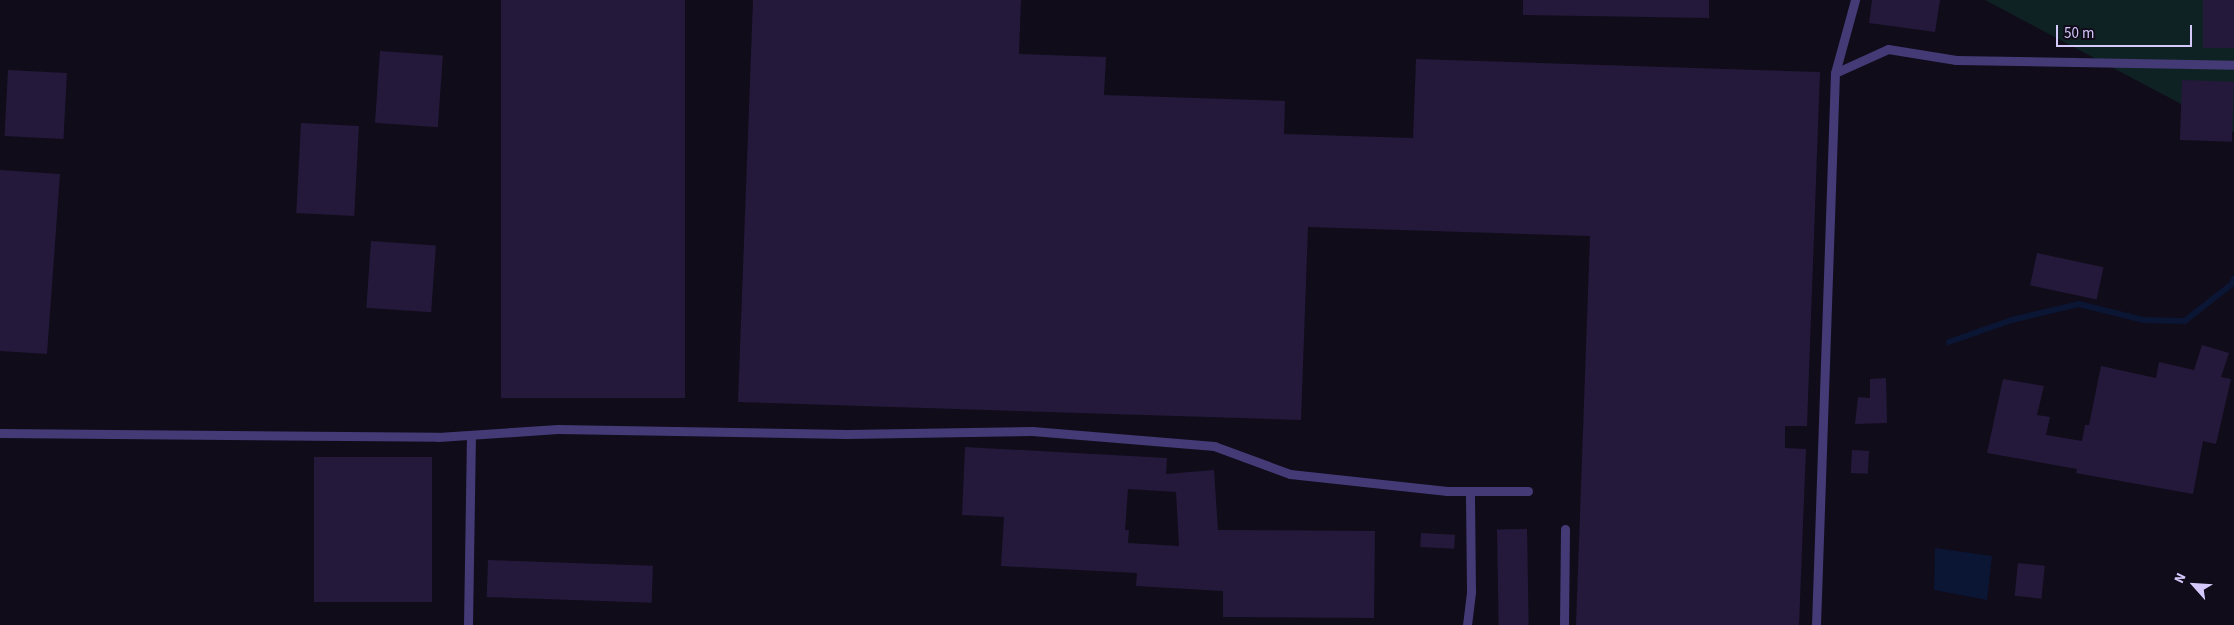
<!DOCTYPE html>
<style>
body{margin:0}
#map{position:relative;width:2234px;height:625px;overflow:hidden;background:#100c1a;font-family:"Source Sans 3",sans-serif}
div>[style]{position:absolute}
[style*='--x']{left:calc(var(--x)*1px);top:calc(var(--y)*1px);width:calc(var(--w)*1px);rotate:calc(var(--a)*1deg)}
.green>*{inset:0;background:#0f2223}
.water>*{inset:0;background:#0b1534}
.stream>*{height:5.5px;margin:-2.75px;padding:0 2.75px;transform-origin:2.75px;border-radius:2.75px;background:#0b1534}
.building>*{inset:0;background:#24193a;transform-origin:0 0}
.service>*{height:9px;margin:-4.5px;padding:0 4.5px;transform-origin:4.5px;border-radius:4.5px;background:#443a76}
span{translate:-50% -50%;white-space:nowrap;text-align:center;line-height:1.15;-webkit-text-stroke:4.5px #100c1a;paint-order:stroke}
.north{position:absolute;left:2169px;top:560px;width:50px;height:50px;-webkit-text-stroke:4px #100c1a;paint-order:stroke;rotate:296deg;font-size:14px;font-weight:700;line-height:20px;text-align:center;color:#d5c8fb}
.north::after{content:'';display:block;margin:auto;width:18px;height:22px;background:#d5c8fb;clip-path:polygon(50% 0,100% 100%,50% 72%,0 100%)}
.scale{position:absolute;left:2056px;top:25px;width:136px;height:22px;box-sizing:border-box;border:2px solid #d5c8fb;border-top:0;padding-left:6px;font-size:15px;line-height:18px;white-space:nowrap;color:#d5c8fb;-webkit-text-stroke:4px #100c1a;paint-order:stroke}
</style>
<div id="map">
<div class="green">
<i style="clip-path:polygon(1985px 0,2234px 0,2234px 132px)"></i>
</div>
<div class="water">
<i style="clip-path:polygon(1935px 548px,1992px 556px,1987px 600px,1934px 590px)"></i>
</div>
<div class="stream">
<i style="--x:1949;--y:342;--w:67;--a:-19.2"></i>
<i style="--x:2012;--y:320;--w:69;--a:-13.4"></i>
<i style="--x:2079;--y:304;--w:67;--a:13.8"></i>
<i style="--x:2144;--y:320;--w:41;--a:1.4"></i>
<i style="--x:2185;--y:321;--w:60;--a:-38.2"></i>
<i style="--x:2232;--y:284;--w:5;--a:-68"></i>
</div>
<div class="building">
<i style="left:501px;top:0;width:184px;height:398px"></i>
<i style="clip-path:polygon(753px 0,1021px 0,1019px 54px,1106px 57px,1104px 95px,1285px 101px,1284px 134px,1413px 138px,1416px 59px,1820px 72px,1807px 426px,1785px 426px,1785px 448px,1806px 449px,1799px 625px,1576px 625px,1590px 236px,1308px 227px,1301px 420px,738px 402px)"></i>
<i style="clip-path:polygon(1523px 0,1709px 0,1709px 18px,1523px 15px)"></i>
<i style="clip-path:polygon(1872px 0,1940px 0,1935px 32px,1869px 23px)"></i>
<i style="left:2203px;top:0;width:31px;height:48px"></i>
<i style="left:380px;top:51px;width:63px;height:72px;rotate:4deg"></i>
<i style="left:8px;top:70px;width:59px;height:66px;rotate:3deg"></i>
<i style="left:2182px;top:80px;width:52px;height:60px;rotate:2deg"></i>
<i style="left:301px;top:123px;width:58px;height:90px;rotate:3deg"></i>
<i style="clip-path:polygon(0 170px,60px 174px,47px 354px,0 351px)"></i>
<i style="left:371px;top:241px;width:65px;height:67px;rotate:4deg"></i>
<i style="left:2037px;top:253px;width:68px;height:33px;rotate:12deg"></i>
<i style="clip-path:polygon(2202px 345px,2229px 353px,2221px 377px,2231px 379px,2216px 444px,2203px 441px,2193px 494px,2076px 473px,2077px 469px,1987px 453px,2003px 379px,2044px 386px,2037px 415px,2050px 417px,2046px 435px,2082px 441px,2085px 425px,2089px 425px,2101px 366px,2156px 378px,2159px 362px,2194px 370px)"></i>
<i style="clip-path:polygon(1886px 378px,1887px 423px,1855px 424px,1858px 397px,1870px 398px,1870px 379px)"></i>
<i style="clip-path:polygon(evenodd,965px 447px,1167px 458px,1166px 474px,1214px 470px,1218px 530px,1375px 531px,1374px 618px,1223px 617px,1223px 591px,1136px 586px,1137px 573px,1001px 566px,1004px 517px,962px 515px,965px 447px,1128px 489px,1176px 492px,1179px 546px,1128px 543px,1129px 530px,1125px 530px,1128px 489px)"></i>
<i style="left:1852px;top:450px;width:17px;height:23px;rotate:3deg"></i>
<i style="left:314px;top:457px;width:118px;height:145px"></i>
<i style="left:1527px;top:529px;width:96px;height:30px;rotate:89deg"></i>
<i style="left:1421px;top:533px;width:34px;height:14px;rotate:3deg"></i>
<i style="left:488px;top:560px;width:165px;height:37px;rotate:2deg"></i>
<i style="left:2018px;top:563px;width:27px;height:33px;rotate:6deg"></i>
</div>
<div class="service">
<i style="--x:1835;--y:73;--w:58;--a:-24.4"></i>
<i style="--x:1888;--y:49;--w:69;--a:9.2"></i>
<i style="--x:1956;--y:60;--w:278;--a:1"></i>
<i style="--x:0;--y:433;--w:438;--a:0.5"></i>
<i style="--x:438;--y:437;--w:120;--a:-3.8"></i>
<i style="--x:558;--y:429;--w:289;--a:1"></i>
<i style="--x:847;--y:434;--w:185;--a:-0.9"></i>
<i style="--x:1032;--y:431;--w:183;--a:4.7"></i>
<i style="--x:1214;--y:446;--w:81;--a:20.2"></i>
<i style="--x:1290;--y:474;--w:158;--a:6.2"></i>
<i style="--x:1447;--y:491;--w:81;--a:0"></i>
<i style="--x:468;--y:625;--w:190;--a:-89.1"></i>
<i style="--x:1467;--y:625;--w:34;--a:-83"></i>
<i style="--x:1471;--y:591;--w:99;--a:-90.6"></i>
<i style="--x:1564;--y:625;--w:96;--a:-89.4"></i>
<i style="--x:1816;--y:625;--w:552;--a:-88.03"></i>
<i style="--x:1835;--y:73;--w:76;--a:-74.7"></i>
</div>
<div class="north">N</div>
<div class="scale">50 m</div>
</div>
